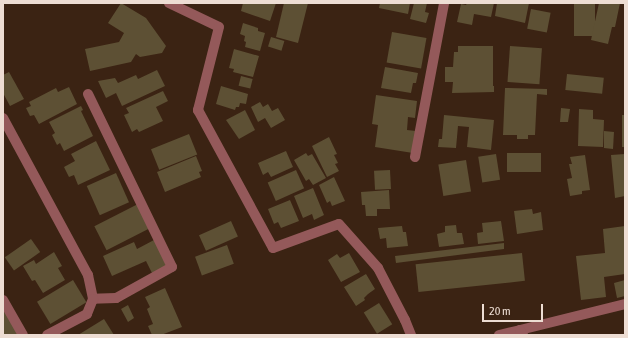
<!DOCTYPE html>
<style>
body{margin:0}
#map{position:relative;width:628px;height:338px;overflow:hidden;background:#3b2313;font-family:"Asap Condensed",sans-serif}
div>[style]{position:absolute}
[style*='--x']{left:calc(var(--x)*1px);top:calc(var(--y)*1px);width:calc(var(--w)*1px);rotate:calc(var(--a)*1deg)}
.building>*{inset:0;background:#5d5034;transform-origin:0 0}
.minor>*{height:10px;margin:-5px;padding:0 5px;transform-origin:5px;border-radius:5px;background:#94595a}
span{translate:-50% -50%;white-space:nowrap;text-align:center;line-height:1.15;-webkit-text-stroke:3px #3b2313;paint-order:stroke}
.frame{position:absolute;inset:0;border:4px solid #edddd3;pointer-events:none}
.scale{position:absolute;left:482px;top:304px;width:61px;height:18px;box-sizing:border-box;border:2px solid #edddd3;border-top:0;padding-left:5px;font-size:12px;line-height:14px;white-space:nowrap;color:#edddd3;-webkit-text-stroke:3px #3b2313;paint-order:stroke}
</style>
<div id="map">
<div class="building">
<i style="clip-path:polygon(121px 3px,146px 18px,166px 46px,162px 53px,140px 57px,136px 54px,131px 62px,90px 71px,85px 49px,119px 42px,124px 33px,108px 23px)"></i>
<i style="clip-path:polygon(243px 3px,276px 3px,270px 21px,241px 11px)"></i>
<i style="clip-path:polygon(284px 3px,308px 3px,298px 43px,276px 37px)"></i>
<i style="clip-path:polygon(380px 3px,410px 3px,408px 14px,379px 8px)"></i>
<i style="clip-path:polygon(414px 3px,427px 3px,425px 12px,429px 13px,426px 23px,410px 19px)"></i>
<i style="clip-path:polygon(467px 3px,494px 3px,491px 17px,474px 14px,472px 25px,457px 22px,461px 4px,466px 5px)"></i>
<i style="clip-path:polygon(497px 3px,529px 3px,525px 23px,495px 16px)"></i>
<i style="left:574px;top:3px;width:21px;height:33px"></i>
<i style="clip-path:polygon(599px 3px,620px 3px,615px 27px,612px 27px,608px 44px,591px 40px)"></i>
<i style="left:531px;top:9px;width:20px;height:20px;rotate:11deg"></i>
<i style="clip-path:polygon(243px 23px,258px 28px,258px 31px,265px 33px,260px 51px,245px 47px,246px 42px,244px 41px,245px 36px,240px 34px)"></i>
<i style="left:392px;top:32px;width:35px;height:31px;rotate:10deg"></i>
<i style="left:271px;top:37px;width:14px;height:10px;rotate:17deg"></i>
<i style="clip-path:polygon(458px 46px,493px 46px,493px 86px,494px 86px,494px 92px,452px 93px,453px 82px,445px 82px,445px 67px,453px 67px,454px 52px,458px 52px)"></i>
<i style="left:510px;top:46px;width:32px;height:36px;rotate:4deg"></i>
<i style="clip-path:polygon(234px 49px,259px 56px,253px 77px,233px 72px,234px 69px,229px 68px)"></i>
<i style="clip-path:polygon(385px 67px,418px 73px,416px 83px,413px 83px,411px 93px,381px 88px)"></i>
<i style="clip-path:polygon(157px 70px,165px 86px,122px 106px,116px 93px,106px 98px,98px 81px,115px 78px,118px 83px,136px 75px,138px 79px)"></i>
<i style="clip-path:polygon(9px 72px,24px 99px,10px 106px,3px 93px,3px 75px)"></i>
<i style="left:567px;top:74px;width:37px;height:16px;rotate:6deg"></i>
<i style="left:241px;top:76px;width:12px;height:10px;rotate:14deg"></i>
<i style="clip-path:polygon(221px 86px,248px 94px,246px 104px,240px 103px,239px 107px,236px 107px,235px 110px,216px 104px)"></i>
<i style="clip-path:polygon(69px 87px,77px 104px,39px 124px,34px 115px,30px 116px,26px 108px,31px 106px,29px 102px,56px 88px,58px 92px)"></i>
<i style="clip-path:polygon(505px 88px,547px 89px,547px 95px,537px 94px,535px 135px,528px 135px,528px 139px,517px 139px,517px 135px,503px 135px)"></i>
<i style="clip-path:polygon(163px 91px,168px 101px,156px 107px,163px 121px,139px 132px,137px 129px,132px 132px,124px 115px,129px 113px,126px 108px)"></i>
<i style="clip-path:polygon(376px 95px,417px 101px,415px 118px,408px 117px,407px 130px,416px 131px,413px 153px,375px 147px,378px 125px,372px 124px)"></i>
<i style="clip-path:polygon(260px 102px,263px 107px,268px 104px,272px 111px,278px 108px,285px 120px,271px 128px,265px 118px,258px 122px,251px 107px)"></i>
<i style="clip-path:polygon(81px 106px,83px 110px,81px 111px,93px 136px,64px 151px,60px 143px,57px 145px,52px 135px,55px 133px,49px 122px)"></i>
<i style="clip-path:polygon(561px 108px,570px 109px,568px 122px,560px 122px)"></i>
<i style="clip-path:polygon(579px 109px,593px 110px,593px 119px,604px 120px,603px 147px,578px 146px)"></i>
<i style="clip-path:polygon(245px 110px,255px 130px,239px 139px,226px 120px)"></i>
<i style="clip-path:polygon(444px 115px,494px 120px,491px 150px,467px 147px,469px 127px,458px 126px,456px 148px,438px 147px,439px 139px,442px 139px)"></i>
<i style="left:622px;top:115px;width:3px;height:32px"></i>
<i style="clip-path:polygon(604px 131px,614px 132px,613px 149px,604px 148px)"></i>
<i style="left:189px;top:134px;width:22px;height:41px;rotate:68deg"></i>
<i style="clip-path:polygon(329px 137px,337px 154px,334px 155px,338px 163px,335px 164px,339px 171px,327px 177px,312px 146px)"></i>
<i style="clip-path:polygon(96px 141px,110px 170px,78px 185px,74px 175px,69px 177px,64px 167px,75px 161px,71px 154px)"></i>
<i style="clip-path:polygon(286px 151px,293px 167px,271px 177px,268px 172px,263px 175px,258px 163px)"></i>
<i style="clip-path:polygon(306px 153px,308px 156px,312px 154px,326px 178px,313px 185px,309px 179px,306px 181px,294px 160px)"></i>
<i style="left:541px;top:153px;width:19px;height:34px;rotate:90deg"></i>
<i style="left:496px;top:154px;width:26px;height:18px;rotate:81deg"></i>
<i style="clip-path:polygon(625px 154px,625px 196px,615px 198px,611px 155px)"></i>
<i style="clip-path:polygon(585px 155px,590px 190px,582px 191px,582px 194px,570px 196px,567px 179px,572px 178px,569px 164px,572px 164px,570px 157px)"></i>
<i style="clip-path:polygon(196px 156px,202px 171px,199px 172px,201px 177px,165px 192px,157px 172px)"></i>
<i style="left:466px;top:160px;width:32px;height:28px;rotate:81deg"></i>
<i style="left:296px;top:170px;width:20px;height:31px;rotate:66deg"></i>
<i style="left:390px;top:170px;width:19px;height:16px;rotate:87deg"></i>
<i style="left:116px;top:173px;width:32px;height:32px;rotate:66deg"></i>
<i style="clip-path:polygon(334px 177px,345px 201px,332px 206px,330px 201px,327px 203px,319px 185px)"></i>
<i style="clip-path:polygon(313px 188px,324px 215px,314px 220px,312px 214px,303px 218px,294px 196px)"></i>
<i style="clip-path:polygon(389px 190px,390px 209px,377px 209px,377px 216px,366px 216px,365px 205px,362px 205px,361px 192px)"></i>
<i style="clip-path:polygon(290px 200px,299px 221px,281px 228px,278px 222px,274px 224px,268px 209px)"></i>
<i style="left:138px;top:204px;width:27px;height:49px;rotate:63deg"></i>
<i style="clip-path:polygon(532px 209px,533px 214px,541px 212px,543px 230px,517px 234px,514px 211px)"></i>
<i style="left:231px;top:221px;width:17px;height:35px;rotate:66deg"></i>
<i style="clip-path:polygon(501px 221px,504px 241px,478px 244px,477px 233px,483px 232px,482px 223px)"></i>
<i style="clip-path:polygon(456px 225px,457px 233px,462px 233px,464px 244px,439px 247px,437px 234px,445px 232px,445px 226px)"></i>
<i style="clip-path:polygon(402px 226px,403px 232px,406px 232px,408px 246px,387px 248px,386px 238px,380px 239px,378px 228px)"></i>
<i style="clip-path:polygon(625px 226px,625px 274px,604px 277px,606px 297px,581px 300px,576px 256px,605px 253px,603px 229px)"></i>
<i style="left:31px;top:239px;width:16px;height:32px;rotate:55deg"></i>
<i style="clip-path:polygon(154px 240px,168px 267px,153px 275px,146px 261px,112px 276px,103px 256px,134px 242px,137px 249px)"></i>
<i style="clip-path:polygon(504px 243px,504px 249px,396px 263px,395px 256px)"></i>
<i style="left:227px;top:245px;width:20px;height:34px;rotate:70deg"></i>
<i style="clip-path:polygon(54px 252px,62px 266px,58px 268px,65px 280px,43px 293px,35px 280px,32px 281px,23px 266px,34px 260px,36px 264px)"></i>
<i style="clip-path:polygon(349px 253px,360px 272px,341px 282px,328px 260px,337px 254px,340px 258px)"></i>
<i style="left:522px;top:253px;width:28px;height:107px;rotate:84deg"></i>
<i style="clip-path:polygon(366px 274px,375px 289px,368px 294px,364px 298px,365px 300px,356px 306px,344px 287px)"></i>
<i style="left:73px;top:280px;width:26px;height:42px;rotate:59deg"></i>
<i style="clip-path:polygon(625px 280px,625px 296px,617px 298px,614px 283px)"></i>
<i style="clip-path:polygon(165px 288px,182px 327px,161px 335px,152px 335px,148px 326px,153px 324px,147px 309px,150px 307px,145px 297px)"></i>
<i style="left:379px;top:303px;width:25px;height:18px;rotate:58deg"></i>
<i style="clip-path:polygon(128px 305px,134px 318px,128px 322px,121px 309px)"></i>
<i style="clip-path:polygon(6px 311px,21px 335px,3px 335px,3px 313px)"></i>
<i style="clip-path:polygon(104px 319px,114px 335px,78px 335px)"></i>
</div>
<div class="minor">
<i style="--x:169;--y:3;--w:55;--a:25.6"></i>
<i style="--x:219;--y:27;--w:86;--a:104.2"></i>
<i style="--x:198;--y:110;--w:157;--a:61.5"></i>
<i style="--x:273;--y:248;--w:70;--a:-20"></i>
<i style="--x:339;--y:224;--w:59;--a:48.4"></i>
<i style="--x:378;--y:268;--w:59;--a:62.6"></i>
<i style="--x:405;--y:320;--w:16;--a:68"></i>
<i style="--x:88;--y:94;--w:192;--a:64.1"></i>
<i style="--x:172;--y:267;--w:64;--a:151"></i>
<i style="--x:116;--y:298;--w:23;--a:178"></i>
<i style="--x:3;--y:118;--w:179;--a:61.6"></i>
<i style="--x:88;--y:275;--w:25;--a:78"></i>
<i style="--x:93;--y:299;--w:16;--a:112"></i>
<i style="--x:87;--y:314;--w:45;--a:152.3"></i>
<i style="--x:415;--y:157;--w:157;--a:-79.3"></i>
<i style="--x:3;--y:300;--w:40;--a:60.3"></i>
<i style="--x:520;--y:330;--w:108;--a:-13.9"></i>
<i style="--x:499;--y:335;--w:22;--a:-13"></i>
<i style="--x:520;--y:330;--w:6;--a:59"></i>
</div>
<div class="frame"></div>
<div class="scale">20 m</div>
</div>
